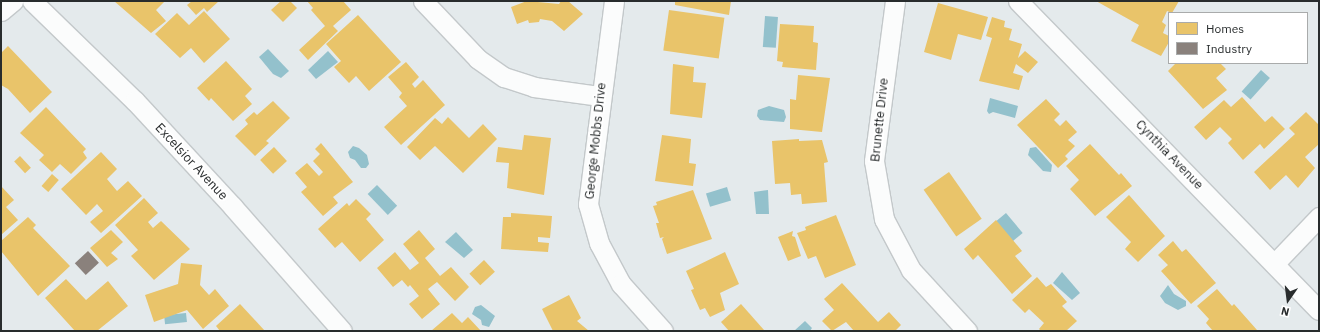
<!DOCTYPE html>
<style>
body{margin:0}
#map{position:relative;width:1320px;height:332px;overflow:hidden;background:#e4eaec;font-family:"IBM Plex Sans",sans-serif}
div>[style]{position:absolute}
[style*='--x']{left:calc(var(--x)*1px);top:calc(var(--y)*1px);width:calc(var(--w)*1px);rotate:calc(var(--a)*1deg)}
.water>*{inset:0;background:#93c1cc;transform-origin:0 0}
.homes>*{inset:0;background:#e9c46a;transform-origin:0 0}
.industry>*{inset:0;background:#8a817c;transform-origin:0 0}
.roads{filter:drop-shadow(1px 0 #c3c8ca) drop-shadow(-1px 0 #c3c8ca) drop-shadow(0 1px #c3c8ca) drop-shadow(0 -1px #c3c8ca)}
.minor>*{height:19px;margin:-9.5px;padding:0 9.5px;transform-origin:9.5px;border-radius:9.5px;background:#fbfcfc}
span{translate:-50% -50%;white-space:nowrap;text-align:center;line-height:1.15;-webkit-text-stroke:4px #fff;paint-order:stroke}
.street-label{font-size:13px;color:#282c2d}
.frame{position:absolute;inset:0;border:2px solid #282c2d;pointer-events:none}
.legend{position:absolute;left:1168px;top:12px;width:140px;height:52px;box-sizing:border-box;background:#fff;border:1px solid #a9abab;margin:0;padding:5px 7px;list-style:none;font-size:12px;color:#282c2d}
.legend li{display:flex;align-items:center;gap:8px;height:20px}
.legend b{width:20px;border:1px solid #a9abab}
.north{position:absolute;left:1268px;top:280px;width:40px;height:40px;-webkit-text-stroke:3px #fff;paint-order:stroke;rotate:194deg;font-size:11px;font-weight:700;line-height:16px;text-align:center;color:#282c2d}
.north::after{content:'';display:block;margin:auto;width:14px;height:18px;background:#282c2d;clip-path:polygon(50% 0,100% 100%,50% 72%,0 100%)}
</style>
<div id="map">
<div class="water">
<i style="left:765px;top:16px;width:13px;height:31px;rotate:4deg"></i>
<i style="clip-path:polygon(268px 49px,289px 71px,281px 78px,273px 74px,259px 57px)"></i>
<i style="clip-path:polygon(328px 51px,338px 62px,316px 79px,308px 70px)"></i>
<i style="left:1261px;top:70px;width:12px;height:29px;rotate:42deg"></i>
<i style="clip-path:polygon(990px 98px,1018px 106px,1015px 118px,993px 112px,989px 114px,987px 111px)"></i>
<i style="clip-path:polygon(769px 106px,784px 110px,786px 117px,784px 122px,760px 120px,757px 116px,758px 110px)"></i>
<i style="clip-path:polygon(353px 146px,359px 148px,367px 155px,369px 164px,366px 168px,361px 168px,355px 160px,350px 158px,348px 152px)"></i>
<i style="clip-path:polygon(1036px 147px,1052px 165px,1051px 172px,1043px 171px,1028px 155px,1030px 148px)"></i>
<i style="left:377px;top:185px;width:29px;height:13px;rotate:46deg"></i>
<i style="left:727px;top:187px;width:14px;height:22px;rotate:73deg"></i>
<i style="clip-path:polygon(768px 190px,769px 214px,756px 214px,754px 192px)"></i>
<i style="left:1006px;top:213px;width:26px;height:13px;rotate:50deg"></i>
<i style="clip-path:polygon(456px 232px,473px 250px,464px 258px,445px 242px)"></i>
<i style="clip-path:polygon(1062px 272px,1080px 293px,1072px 300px,1053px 283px)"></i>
<i style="clip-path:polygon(1168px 285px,1174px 294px,1186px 301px,1186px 306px,1178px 310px,1165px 303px,1160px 296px)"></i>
<i style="clip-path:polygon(481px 305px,495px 316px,489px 327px,482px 325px,481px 320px,472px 314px,475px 307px)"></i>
<i style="left:186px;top:313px;width:9px;height:22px;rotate:84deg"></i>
<i style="clip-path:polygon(805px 321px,812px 328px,810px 331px,794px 331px)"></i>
</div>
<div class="homes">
<i style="clip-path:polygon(114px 1px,165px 1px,156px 10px,166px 21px,151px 33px)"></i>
<i style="clip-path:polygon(192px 1px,219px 1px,207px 12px,204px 8px,196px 15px,187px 5px)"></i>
<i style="clip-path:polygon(281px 1px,290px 1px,297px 8px,283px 22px,271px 10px)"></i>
<i style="clip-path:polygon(307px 1px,343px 1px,351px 10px,333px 26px,338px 31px,308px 60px,299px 50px,325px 26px,311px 10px,313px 8px)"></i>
<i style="clip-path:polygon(527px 1px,559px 4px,561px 1px,568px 1px,583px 14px,564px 31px,552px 21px,540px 19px,539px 22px,529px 23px,528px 20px,517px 24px,511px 7px)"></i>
<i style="clip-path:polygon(675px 1px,731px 1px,729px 15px,675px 5px)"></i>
<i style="clip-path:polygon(1096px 1px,1179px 1px,1172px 13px,1167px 11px,1162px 22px,1166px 25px,1163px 33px,1169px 36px,1169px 42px,1161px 56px,1131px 41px,1139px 25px)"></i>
<i style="clip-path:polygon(938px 3px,988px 17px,981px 40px,958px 34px,951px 60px,924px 52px)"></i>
<i style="left:669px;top:10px;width:56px;height:41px;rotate:8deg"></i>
<i style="clip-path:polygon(204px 11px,230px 39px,204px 63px,191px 48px,180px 58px,155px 34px,177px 13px,189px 25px)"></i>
<i style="clip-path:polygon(358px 15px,401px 62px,369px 91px,356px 76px,349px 83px,334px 67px,341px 61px,326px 44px)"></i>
<i style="clip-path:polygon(992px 17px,1005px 21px,1004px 27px,1012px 29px,1009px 40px,1022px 44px,1018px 58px,1025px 51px,1038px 62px,1028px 73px,1016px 64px,1013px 73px,1023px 76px,1019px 90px,979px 81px,992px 38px,986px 36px)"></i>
<i style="clip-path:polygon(780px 24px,814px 26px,813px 42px,818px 43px,816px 70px,782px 67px,783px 62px,777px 61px)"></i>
<i style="clip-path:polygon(8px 46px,52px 92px,30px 113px,8px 89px,1px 85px,1px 53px)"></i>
<i style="clip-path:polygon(226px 61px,252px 89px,245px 96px,252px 104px,233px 121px,211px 98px,209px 101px,197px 88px)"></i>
<i style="clip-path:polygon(406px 62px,419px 77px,412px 84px,415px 88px,423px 80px,445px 105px,401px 145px,384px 127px,407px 106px,399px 97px,402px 93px,388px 77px)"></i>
<i style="clip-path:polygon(1176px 63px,1220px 63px,1226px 69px,1216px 78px,1227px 90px,1203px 109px,1168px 71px)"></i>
<i style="clip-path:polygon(673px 64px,694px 67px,693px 82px,706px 83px,702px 118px,670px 114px)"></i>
<i style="clip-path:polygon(798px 75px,830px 78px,822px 132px,790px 129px,790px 99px,796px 100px)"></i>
<i style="clip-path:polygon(1242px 97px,1265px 122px,1272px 116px,1285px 129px,1264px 149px,1260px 144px,1243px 160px,1228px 143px,1232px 139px,1220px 127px,1206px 140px,1194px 127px,1224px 100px,1231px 107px)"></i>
<i style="clip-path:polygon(1046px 99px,1060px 114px,1054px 120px,1060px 126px,1066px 120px,1077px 132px,1068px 140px,1075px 146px,1065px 156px,1068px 159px,1058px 168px,1017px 125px)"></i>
<i style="clip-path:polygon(273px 101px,290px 118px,266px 141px,269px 143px,255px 156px,235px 136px,248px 124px,245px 120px,254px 112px,257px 115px)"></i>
<i style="clip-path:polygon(46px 107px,86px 149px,83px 152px,87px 158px,71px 174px,60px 164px,52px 172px,39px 160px,44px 155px,20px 133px)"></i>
<i style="clip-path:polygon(1306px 112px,1319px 125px,1319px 144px,1305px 157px,1315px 168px,1298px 188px,1286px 175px,1270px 190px,1254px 172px,1295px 134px,1289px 128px)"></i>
<i style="clip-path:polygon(448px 117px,469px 138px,483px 124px,497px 139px,463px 173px,435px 146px,420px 160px,407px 147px,435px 118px,442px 124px)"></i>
<i style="clip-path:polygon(524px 135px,551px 138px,544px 195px,507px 188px,509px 163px,496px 162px,498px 147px,522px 150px)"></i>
<i style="clip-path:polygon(662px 135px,691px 139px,689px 163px,696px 164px,693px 186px,655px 181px)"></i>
<i style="clip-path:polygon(799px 139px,799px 141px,822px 140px,828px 162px,824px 163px,827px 202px,802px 204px,801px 194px,791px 195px,790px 183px,775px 184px,772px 141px)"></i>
<i style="clip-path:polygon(321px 143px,353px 182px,333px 197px,338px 203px,323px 216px,301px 192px,307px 187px,295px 173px,307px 163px,319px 176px,323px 172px,313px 161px,320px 154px,315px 149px)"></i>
<i style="clip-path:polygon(1090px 144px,1119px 175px,1121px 173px,1132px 186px,1095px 216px,1070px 189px,1079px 180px,1066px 166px)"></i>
<i style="left:274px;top:147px;width:19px;height:19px;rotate:47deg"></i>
<i style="clip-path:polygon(101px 152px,117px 169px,107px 179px,117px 191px,128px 181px,142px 196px,101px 233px,90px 222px,103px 211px,97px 204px,86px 215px,61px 189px)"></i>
<i style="left:20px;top:156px;width:16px;height:8px;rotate:47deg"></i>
<i style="left:949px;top:172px;width:57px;height:31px;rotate:55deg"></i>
<i style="left:52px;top:174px;width:9px;height:16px;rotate:41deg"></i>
<i style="clip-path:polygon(1px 186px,14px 200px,6px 207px,18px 220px,1px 235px)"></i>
<i style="clip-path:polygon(693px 190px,712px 239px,667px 254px,662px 239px,664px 237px,660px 238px,656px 223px,659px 223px,653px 206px,657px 205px,656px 202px)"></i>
<i style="clip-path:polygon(1129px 195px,1165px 236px,1138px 262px,1125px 249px,1131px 242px,1106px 217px)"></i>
<i style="clip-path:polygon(144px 198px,158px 213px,148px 222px,153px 228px,161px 221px,190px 249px,154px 280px,131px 256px,138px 250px,115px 225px)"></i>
<i style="clip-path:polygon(356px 199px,371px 214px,366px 219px,384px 240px,360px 262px,342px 242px,335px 248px,318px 229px,347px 203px,349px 206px)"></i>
<i style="clip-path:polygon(511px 213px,552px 216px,550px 238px,538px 237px,538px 242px,549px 243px,548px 252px,501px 249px,503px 217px,511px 217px)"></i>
<i style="clip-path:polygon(836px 215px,856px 265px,825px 278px,816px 256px,808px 259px,797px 233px,806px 230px,805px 227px)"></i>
<i style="clip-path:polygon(28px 217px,36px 225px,33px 228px,70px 266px,38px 296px,1px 251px,1px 241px)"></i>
<i style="clip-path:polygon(996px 220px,1022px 251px,1015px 256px,1032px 276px,1012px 294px,978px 255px,973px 260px,964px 249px)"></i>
<i style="clip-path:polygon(111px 230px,123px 242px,111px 253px,118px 259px,107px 267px,90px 248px)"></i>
<i style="clip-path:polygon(419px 230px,435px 249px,425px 258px,440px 276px,451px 267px,469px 287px,455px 301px,437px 282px,428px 289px,440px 304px,422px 319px,409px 304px,419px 296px,410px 285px,408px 287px,402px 280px,393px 287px,377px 268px,395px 252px,410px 270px,419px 263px,403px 244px)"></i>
<i style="clip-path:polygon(793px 231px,792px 236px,795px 237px,801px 256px,788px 261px,778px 237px)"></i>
<i style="clip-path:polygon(1173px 241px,1182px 252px,1186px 249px,1216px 283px,1191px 304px,1161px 271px,1168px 265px,1158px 255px)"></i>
<i style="clip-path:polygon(725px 252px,739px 284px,720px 293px,725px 310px,710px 317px,705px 308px,700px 310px,691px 290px,694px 289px,686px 271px)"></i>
<i style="left:484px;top:260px;width:16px;height:20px;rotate:47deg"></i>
<i style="clip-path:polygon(181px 263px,202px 265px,200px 285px,209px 295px,215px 289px,229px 306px,203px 329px,187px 310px,154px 322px,145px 295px,178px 284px)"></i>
<i style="clip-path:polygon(1037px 277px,1046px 287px,1051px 284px,1067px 302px,1062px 306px,1077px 321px,1066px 331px,1041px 331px,1039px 329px,1044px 323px,1029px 309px,1025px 313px,1012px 300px)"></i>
<i style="clip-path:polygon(66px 279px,86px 300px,108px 281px,128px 306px,97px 331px,75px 331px,45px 298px)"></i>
<i style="clip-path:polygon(842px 283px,878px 322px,889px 312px,901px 325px,895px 331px,854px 331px,846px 322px,832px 331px,822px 321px,834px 310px,824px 299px)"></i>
<i style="clip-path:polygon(1217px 289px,1232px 306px,1234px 304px,1257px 330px,1213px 331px,1206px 323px,1209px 319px,1197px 306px)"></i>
<i style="clip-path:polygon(569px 295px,581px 318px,577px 321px,589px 331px,553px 331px,542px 309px)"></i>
<i style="clip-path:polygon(240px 304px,265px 331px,220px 331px,216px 326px)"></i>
<i style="clip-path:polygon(741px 304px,765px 331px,729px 331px,721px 322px)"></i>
<i style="clip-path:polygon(452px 313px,462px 323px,468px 317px,481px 331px,431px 331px)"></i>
</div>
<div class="industry">
<i style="left:88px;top:251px;width:16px;height:18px;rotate:47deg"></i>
</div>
<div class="roads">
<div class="minor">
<i style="--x:32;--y:1;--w:144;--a:44.2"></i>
<i style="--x:135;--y:101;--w:144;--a:47.2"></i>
<i style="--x:233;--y:207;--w:165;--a:48.7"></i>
<i style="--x:423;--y:1;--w:80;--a:46.5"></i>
<i style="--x:478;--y:59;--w:32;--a:35"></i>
<i style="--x:504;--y:77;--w:32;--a:18"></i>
<i style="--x:534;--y:87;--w:67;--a:7.8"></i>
<i style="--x:614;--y:1;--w:205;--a:97.3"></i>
<i style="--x:588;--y:204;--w:41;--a:74.2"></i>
<i style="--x:599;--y:243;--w:47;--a:61.8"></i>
<i style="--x:621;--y:284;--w:63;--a:48.2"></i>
<i style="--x:895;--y:1;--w:161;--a:97.5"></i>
<i style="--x:874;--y:161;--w:59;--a:80.2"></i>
<i style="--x:884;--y:219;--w:58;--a:62.1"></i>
<i style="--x:911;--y:270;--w:83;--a:47.4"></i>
<i style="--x:1018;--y:1;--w:431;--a:45.8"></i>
<i style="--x:1;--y:11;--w:16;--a:-40"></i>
<i style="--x:1275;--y:263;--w:64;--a:-46.3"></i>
</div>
</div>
<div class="street-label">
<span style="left:880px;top:120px;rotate:-84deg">Brunette Drive</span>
<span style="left:596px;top:141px;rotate:-84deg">George Mobbs Drive</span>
<span style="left:1169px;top:155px;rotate:46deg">Cynthia Avenue</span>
<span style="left:191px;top:162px;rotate:47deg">Excelsior Avenue</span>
</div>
<div class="frame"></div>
<ul class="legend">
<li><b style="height:11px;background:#e9c46a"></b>Homes</li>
<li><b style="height:11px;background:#8a817c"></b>Industry</li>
</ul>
<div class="north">N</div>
</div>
